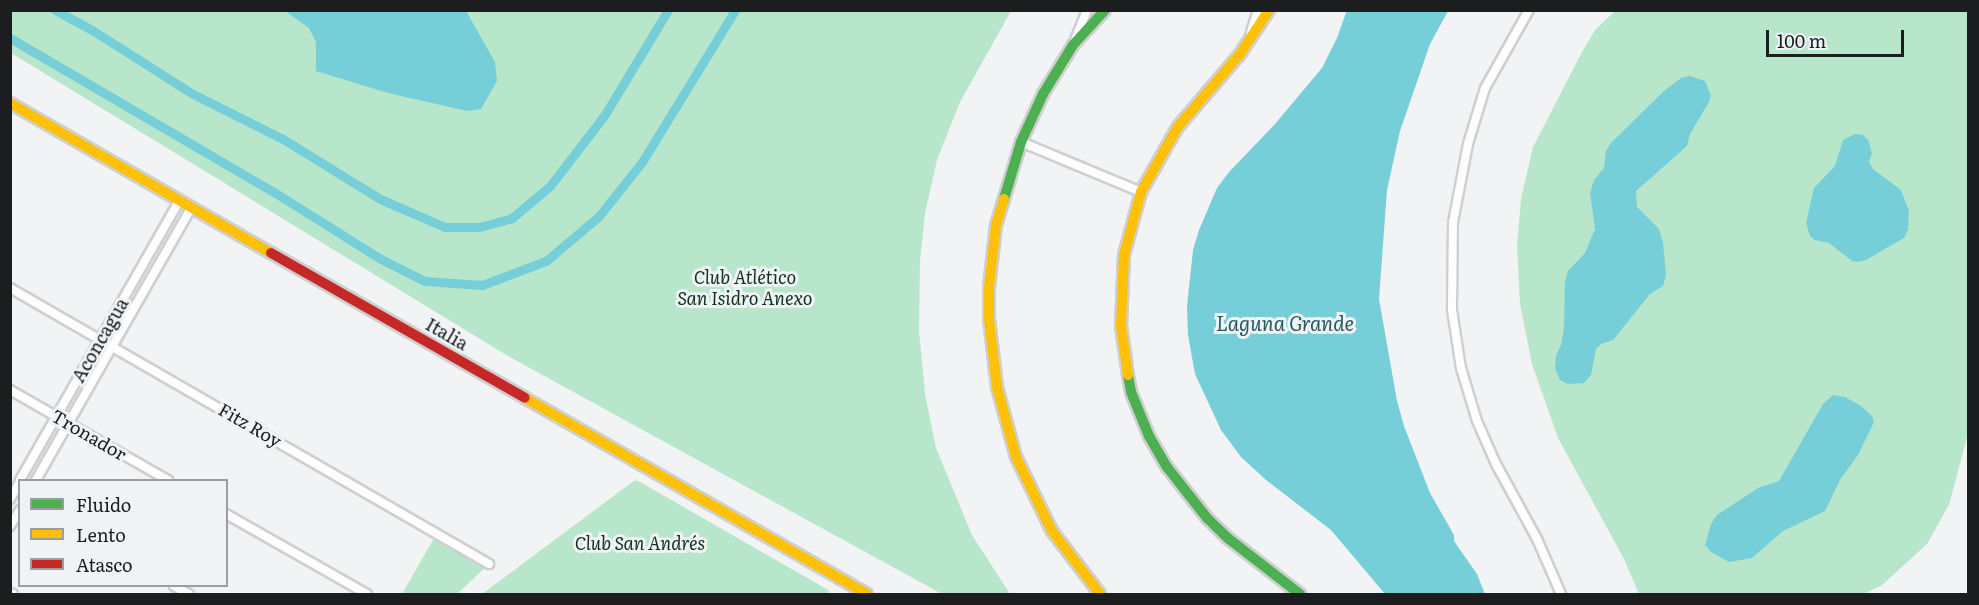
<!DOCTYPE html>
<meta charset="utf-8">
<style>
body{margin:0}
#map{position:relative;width:1979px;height:605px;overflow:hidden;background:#f1f3f5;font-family:Literata,serif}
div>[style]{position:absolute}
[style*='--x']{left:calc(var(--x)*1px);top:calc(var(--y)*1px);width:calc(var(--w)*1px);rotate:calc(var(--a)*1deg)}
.green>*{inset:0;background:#b8e6cb}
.water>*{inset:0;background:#76cfd8}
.canal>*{height:9px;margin:-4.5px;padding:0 4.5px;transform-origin:4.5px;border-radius:4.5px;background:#76cfd8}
.roads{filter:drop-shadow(2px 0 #cecfd0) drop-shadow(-2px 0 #cecfd0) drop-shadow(0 2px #cecfd0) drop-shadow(0 -2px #cecfd0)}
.street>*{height:8px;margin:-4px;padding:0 4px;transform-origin:4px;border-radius:4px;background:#fdfdfe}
.fast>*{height:10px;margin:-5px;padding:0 5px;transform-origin:5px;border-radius:5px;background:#4caf50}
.slow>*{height:10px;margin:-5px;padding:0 5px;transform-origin:5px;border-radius:5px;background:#ffc107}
.jam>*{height:10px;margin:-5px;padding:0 5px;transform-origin:5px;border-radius:5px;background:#c62828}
span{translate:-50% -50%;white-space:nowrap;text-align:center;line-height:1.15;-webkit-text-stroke:6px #f0f3f6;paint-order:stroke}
.park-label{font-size:18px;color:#0f321e;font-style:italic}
.street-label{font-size:18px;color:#1c1d1e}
.water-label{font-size:20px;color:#275a60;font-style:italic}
.frame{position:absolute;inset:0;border:12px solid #1c1d1e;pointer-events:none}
.legend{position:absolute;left:18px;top:479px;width:210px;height:108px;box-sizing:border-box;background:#f0f3f6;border:2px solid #9b9da0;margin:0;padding:8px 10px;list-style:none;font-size:18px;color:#1c1d1e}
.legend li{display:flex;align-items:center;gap:12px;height:30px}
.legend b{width:30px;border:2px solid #9b9da0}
.scale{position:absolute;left:1766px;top:30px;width:138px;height:27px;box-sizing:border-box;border:3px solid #1c1d1e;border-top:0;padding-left:8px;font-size:18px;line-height:21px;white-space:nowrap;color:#1c1d1e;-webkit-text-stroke:4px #f0f3f6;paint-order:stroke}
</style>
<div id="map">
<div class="green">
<i style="clip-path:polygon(10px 11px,1011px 11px,960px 102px,937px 160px,925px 213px,920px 261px,919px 331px,925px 394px,936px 448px,972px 535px,1010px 594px,942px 594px,508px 356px,11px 53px)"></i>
<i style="clip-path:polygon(1615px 11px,1968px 11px,1967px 437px,1949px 505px,1927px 544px,1881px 586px,1863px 594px,1639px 594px,1624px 559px,1558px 438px,1532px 364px,1520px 304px,1517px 246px,1521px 199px,1533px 147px,1582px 52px,1595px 30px)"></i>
<i style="clip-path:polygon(635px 480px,640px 482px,830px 591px,825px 594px,482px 594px)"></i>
<i style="clip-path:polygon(437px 533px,489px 564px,457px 594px,402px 594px)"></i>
</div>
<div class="water">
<i style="clip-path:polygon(1347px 10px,1448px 11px,1430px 44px,1400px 131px,1387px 190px,1379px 299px,1397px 401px,1404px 426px,1430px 493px,1454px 535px,1454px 541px,1477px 574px,1485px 594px,1385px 594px,1331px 530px,1266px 480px,1241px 457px,1221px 430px,1195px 374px,1188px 335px,1187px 306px,1193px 250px,1199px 230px,1217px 188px,1229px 172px,1275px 124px,1322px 68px,1337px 38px)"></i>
<i style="clip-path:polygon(285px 11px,466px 11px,495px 62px,497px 81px,481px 109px,467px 111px,388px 93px,316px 71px,316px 42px,309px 28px)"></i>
<i style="clip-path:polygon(1690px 76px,1705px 81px,1711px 96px,1709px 102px,1690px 134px,1687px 146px,1636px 191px,1637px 207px,1659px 229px,1663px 243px,1666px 275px,1663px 286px,1650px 294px,1613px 340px,1601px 344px,1596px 349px,1591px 375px,1584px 383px,1568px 384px,1560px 380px,1555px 368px,1556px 356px,1561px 345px,1564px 328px,1565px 282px,1568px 271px,1585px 253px,1595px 229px,1590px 193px,1594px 180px,1604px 168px,1606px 151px,1611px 143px,1664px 91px,1681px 78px)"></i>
<i style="clip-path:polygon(1855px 134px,1863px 135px,1868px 140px,1872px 153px,1869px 162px,1873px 169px,1901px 190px,1909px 211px,1908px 230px,1904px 238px,1866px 260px,1858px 262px,1852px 261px,1829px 243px,1815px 240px,1810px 236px,1806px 223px,1814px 188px,1835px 166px,1843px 140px)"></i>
<i style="clip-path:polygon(1833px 395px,1845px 397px,1861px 406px,1872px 416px,1874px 422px,1858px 455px,1840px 480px,1825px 511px,1783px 531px,1752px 558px,1729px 562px,1711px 552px,1705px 545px,1711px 524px,1717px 515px,1758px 488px,1779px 481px,1823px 404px)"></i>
</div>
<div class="canal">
<i style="--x:55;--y:10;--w:42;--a:28.4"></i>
<i style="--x:92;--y:30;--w:120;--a:32.4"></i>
<i style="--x:193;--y:94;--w:101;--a:26.6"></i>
<i style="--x:283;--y:139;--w:114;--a:31.7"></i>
<i style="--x:380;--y:199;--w:71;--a:23.3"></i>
<i style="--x:445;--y:227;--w:34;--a:0"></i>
<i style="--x:479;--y:227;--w:34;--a:-15"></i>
<i style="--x:512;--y:218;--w:50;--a:-40.1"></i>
<i style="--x:550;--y:186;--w:88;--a:-52.4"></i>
<i style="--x:604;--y:116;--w:124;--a:-58.9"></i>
<i style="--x:10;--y:38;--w:306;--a:30.3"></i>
<i style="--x:274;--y:192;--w:126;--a:32.1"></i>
<i style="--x:381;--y:259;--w:49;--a:26.6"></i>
<i style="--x:425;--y:281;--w:57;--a:4"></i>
<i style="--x:482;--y:285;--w:68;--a:-20.6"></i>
<i style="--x:546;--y:261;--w:70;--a:-40.3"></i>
<i style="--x:599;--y:216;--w:69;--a:-51.5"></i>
<i style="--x:642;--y:162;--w:178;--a:-58.5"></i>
</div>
<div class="roads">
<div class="street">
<i style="--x:1529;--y:10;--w:90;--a:119.4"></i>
<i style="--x:1485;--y:88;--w:59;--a:106.9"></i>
<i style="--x:1468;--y:144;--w:80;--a:100.8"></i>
<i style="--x:1453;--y:223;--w:87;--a:90.7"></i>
<i style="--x:1452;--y:310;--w:59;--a:81.2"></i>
<i style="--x:1461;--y:368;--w:55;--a:73.2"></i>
<i style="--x:1477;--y:421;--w:47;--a:66.2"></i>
<i style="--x:1496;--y:464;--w:85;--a:61.3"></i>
<i style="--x:1537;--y:539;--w:60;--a:66.4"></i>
<i style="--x:1251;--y:32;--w:23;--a:-72"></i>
<i style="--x:1075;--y:40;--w:32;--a:-68"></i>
<i style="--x:1021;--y:142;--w:130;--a:22.6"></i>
<i style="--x:10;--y:288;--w:553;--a:29.95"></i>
<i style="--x:10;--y:390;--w:182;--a:29.7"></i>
<i style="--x:20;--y:480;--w:322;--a:-60.3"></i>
<i style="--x:36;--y:480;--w:314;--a:-60.3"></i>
<i style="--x:10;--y:499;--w:20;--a:-60"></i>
<i style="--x:226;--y:514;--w:162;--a:29.6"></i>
<i style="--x:10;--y:526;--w:19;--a:-58"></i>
<i style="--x:174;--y:586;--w:17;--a:28"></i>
<i style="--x:10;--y:593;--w:3;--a:18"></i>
</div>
<div class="fast">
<i style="--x:1004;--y:199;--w:59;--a:-73.4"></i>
<i style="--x:1021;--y:142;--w:53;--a:-65.4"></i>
<i style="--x:1043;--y:94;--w:57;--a:-58.5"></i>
<i style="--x:1073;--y:45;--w:47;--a:-47.6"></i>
<i style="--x:1128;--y:375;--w:17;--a:80"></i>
<i style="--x:1131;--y:392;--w:48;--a:67.8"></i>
<i style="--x:1149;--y:436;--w:36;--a:60"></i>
<i style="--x:1167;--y:467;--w:65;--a:51.9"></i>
<i style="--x:1207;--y:518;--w:30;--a:44"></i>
<i style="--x:1229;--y:539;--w:90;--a:37.8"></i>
</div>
<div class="slow">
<i style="--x:10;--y:103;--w:301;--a:29.9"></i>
<i style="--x:1004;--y:199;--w:27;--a:107"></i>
<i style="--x:996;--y:225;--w:62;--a:96.4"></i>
<i style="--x:989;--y:287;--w:32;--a:90"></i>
<i style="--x:989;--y:319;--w:68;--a:83.3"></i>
<i style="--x:997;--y:387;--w:73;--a:74.8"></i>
<i style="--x:1016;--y:457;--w:82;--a:64.1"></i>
<i style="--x:1052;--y:531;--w:79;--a:52.7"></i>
<i style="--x:1128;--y:375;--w:49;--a:-98.1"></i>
<i style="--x:1121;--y:326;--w:71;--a:-87.6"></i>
<i style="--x:1124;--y:255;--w:65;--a:-74.9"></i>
<i style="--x:1141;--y:192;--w:73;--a:-60.6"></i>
<i style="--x:1177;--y:128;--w:97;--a:-49.6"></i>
<i style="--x:1240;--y:54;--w:53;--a:-56.6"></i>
<i style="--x:525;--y:398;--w:394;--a:29.8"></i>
</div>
<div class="jam">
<i style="--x:271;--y:253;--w:292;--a:29.7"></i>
</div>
</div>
<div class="park-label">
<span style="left:745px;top:288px">Club Atlético<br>San Isidro Anexo</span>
<span style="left:640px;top:543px">Club San Andrés</span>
</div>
<div class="street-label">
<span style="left:447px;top:334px;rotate:30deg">Italia</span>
<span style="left:100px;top:340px;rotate:-60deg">Aconcagua</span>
<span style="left:250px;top:425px;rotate:30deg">Fitz Roy</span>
<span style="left:89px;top:435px;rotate:30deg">Tronador</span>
</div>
<div class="water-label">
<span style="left:1285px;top:322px">Laguna Grande</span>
</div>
<div class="frame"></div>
<ul class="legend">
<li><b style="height:8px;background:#4caf50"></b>Fluido</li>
<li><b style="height:8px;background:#ffc107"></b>Lento</li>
<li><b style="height:8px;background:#c62828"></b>Atasco</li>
</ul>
<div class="scale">100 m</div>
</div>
